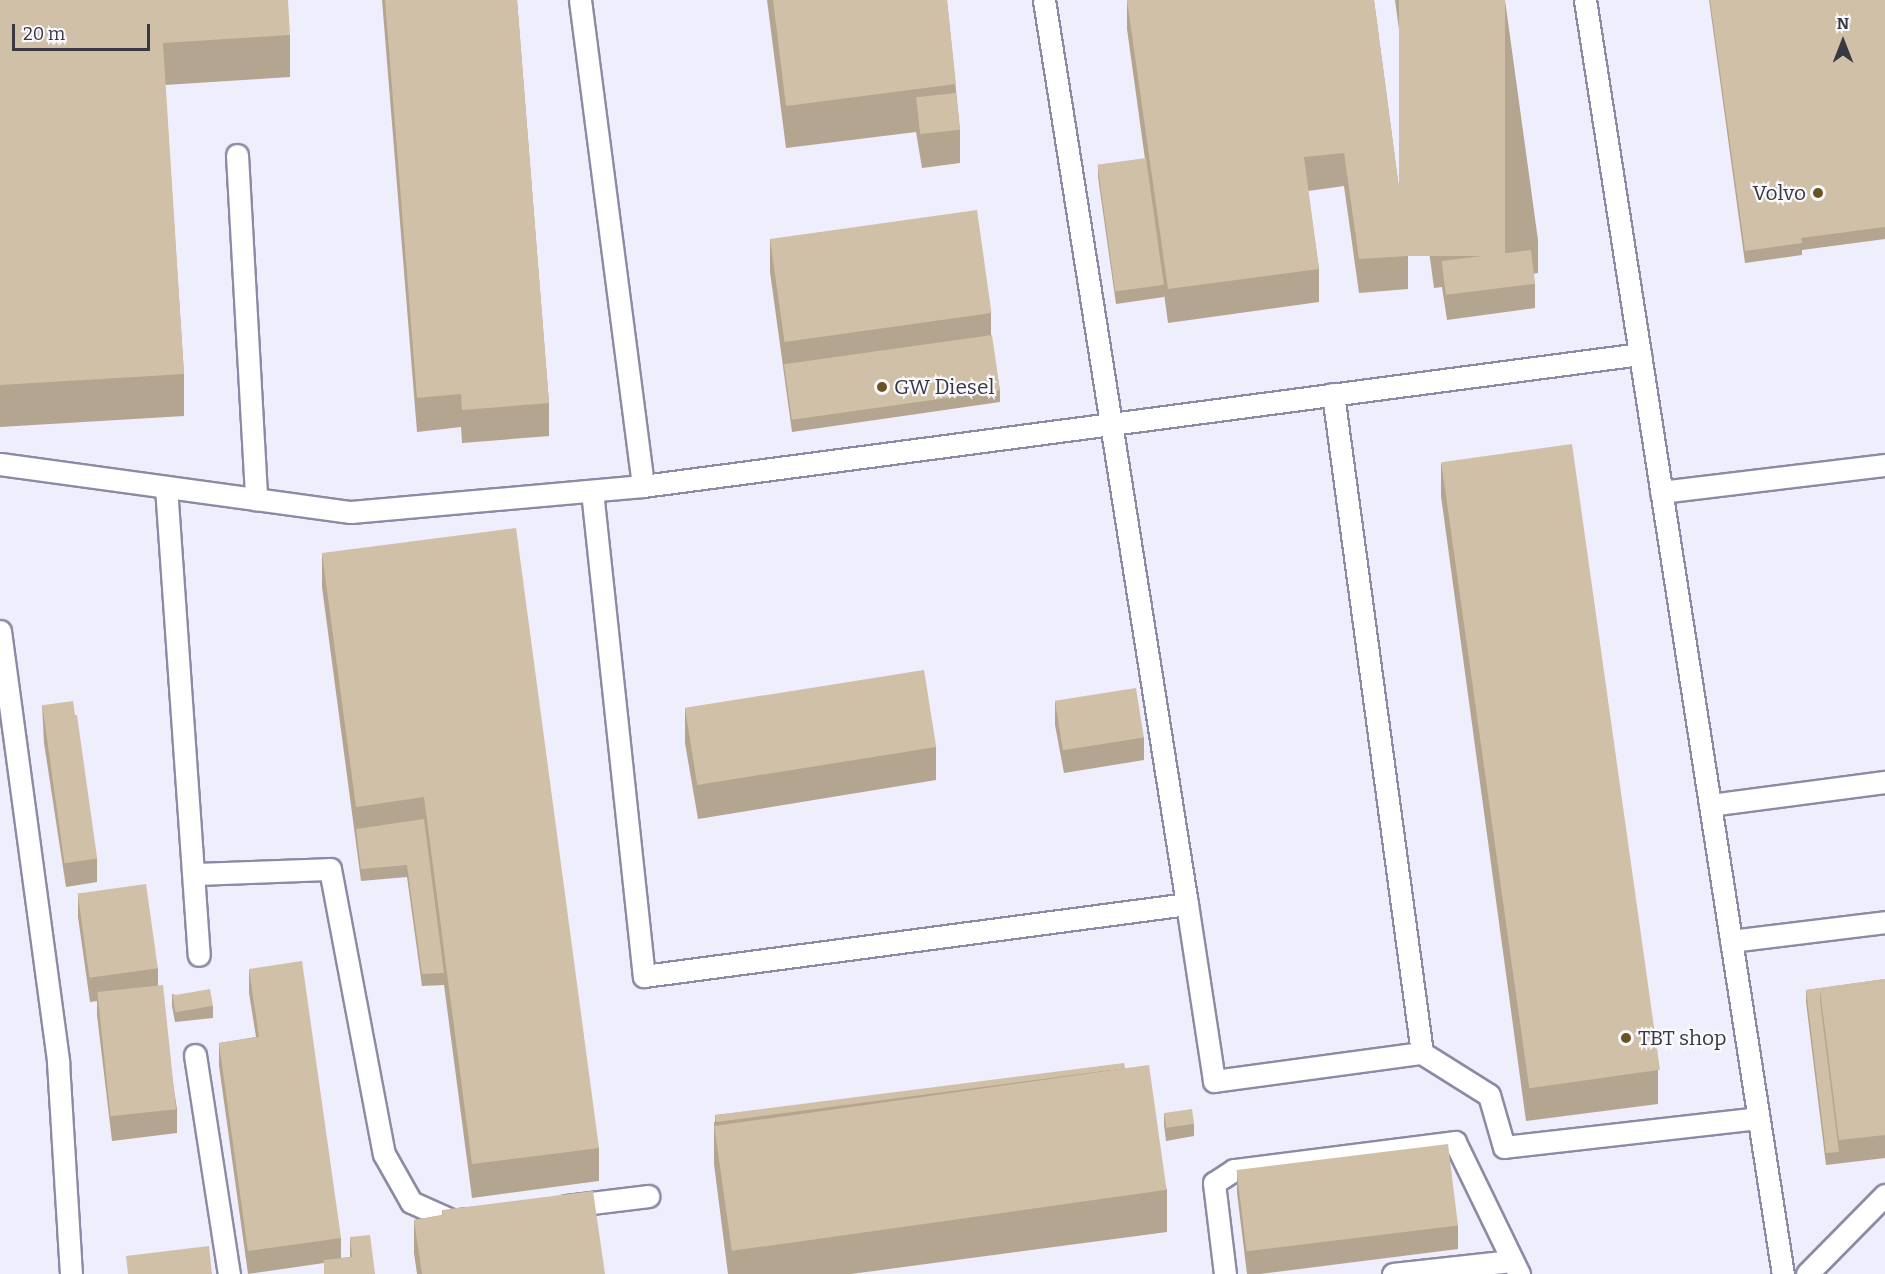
<!DOCTYPE html>
<style>
body{margin:0}
#map{position:relative;width:1885px;height:1274px;overflow:hidden;background:#f9f9fe;font-family:Bitter,serif}
div>[style]{position:absolute}
[style*='--x']{left:calc(var(--x)*1px);top:calc(var(--y)*1px);width:calc(var(--w)*1px);rotate:calc(var(--a)*1deg)}
.built>*{inset:0;background:#eeeefc;transform-origin:0 0}
.roads{filter:drop-shadow(2px 0 #8b8ba5) drop-shadow(-2px 0 #8b8ba5) drop-shadow(0 2px #8b8ba5) drop-shadow(0 -2px #8b8ba5)}
.service>*{height:21px;margin:-10.5px;padding:0 10.5px;transform-origin:10.5px;border-radius:10.5px;background:#fff}
.wall>*{inset:0;background:#b4a590}
.building>*{inset:0;background:#d1c0a8;transform-origin:0 0}
.dots>*{width:16px;height:16px;translate:-50% -50%;box-sizing:border-box;border:3px solid #f9f9fe;border-radius:50%}
span{translate:-50% -50%;white-space:nowrap;text-align:center;line-height:1.15;-webkit-text-stroke:4.5px #f9f9fe;paint-order:stroke}
.poi-label{font-size:21px;color:#383843}
.right{translate:-100% -50%;text-align:right}
.left{translate:0 -50%;text-align:left}
.north{position:absolute;left:1813px;top:12px;width:60px;height:60px;-webkit-text-stroke:4px #f9f9fe;paint-order:stroke;rotate:0deg;font-size:16px;font-weight:700;line-height:24px;text-align:center;color:#383843}
.north::after{content:'';display:block;margin:auto;width:21px;height:27px;background:#383843;clip-path:polygon(50% 0,100% 100%,50% 72%,0 100%)}
.scale{position:absolute;left:12px;top:24px;width:138px;height:27px;box-sizing:border-box;border:3px solid #383843;border-top:0;padding-left:8px;font-size:18px;line-height:21px;white-space:nowrap;color:#383843;-webkit-text-stroke:4px #f9f9fe;paint-order:stroke}
</style>
<div id="map">
<div class="built">
<i style="left:0;top:0;width:1885px;height:1274px"></i>
</div>
<div class="roads">
<div class="service">
<i style="--x:580;--y:0;--w:490;--a:82.6"></i>
<i style="--x:643;--y:486;--w:1006;--a:-7.54"></i>
<i style="--x:1585;--y:0;--w:1289;--a:81.17"></i>
<i style="--x:237;--y:155;--w:345;--a:86.8"></i>
<i style="--x:0;--y:464;--w:354;--a:7.8"></i>
<i style="--x:351;--y:512;--w:293;--a:-5.1"></i>
<i style="--x:166;--y:487;--w:469;--a:86"></i>
<i style="--x:592;--y:491;--w:488;--a:83.9"></i>
<i style="--x:644;--y:976;--w:548;--a:-7.55"></i>
<i style="--x:1187;--y:904;--w:915;--a:-98.99"></i>
<i style="--x:1661;--y:492;--w:226;--a:-6.9"></i>
<i style="--x:0;--y:631;--w:435;--a:82.3"></i>
<i style="--x:58;--y:1062;--w:212;--a:86.5"></i>
<i style="--x:1710;--y:805;--w:177;--a:-7.5"></i>
<i style="--x:194;--y:874;--w:136;--a:-2.1"></i>
<i style="--x:330;--y:869;--w:290;--a:79.3"></i>
<i style="--x:384;--y:1154;--w:55;--a:60.6"></i>
<i style="--x:411;--y:1202;--w:46;--a:24.3"></i>
<i style="--x:453;--y:1221;--w:15;--a:-8"></i>
<i style="--x:1187;--y:904;--w:179;--a:81.3"></i>
<i style="--x:1214;--y:1081;--w:210;--a:-7.7"></i>
<i style="--x:1422;--y:1053;--w:665;--a:-97.69"></i>
<i style="--x:1731;--y:941;--w:155;--a:-7"></i>
<i style="--x:1422;--y:1053;--w:79;--a:32.1"></i>
<i style="--x:1489;--y:1095;--w:54;--a:73.9"></i>
<i style="--x:1504;--y:1147;--w:256;--a:-6.5"></i>
<i style="--x:195;--y:1055;--w:222;--a:81.2"></i>
<i style="--x:567;--y:1206;--w:82;--a:-7"></i>
<i style="--x:1225;--y:1274;--w:92;--a:-96.9"></i>
<i style="--x:1214;--y:1183;--w:24;--a:-33"></i>
<i style="--x:1234;--y:1170;--w:223;--a:-7.2"></i>
<i style="--x:1455;--y:1142;--w:147;--a:64.1"></i>
<i style="--x:1393;--y:1274;--w:119;--a:-6.3"></i>
<i style="--x:1807;--y:1274;--w:111;--a:-45.4"></i>
</div>
</div>
<div class="wall">
<i style="clip-path:polygon(0 0,290px 35px,290px 77px,165px 85px,184px 374px,184px 416px,0 427px)"></i>
<i style="clip-path:polygon(382px 0,517px 0,549px 403px,549px 436px,462px 443px,461px 427px,417px 432px)"></i>
<i style="clip-path:polygon(767px 0,947px 0,960px 130px,960px 163px,922px 168px,916px 132px,786px 148px)"></i>
<i style="clip-path:polygon(1127px 0,1374px 0,1408px 256px,1408px 289px,1359px 293px,1344px 186px,1308px 191px,1319px 269px,1319px 302px,1168px 323px,1164px 294px,1164px 297px,1116px 304px,1098px 177px,1098px 165px,1145px 159px,1127px 29px)"></i>
<i style="clip-path:polygon(1395px 0,1505px 0,1538px 240px,1538px 273px,1533px 274px,1535px 284px,1535px 308px,1447px 320px,1442px 287px,1434px 288px)"></i>
<i style="clip-path:polygon(1709px 0,1885px 0,1885px 239px,1802px 250px,1802px 255px,1745px 263px)"></i>
<i style="clip-path:polygon(770px 239px,991px 313px,991px 335px,1000px 390px,1000px 402px,792px 432px,770px 272px)"></i>
<i style="clip-path:polygon(1441px 462px,1658px 1070px,1658px 1104px,1526px 1121px,1441px 496px)"></i>
<i style="clip-path:polygon(322px 553px,599px 1148px,599px 1181px,472px 1198px,444px 985px,422px 986px,407px 877px,361px 881px,322px 587px)"></i>
<i style="clip-path:polygon(1055px 701px,1144px 737px,1144px 760px,1064px 773px,1055px 725px)"></i>
<i style="clip-path:polygon(42px 704px,97px 859px,97px 882px,66px 887px,44px 743px)"></i>
<i style="clip-path:polygon(685px 709px,936px 747px,936px 780px,698px 819px,685px 743px)"></i>
<i style="clip-path:polygon(78px 893px,158px 968px,158px 986px,177px 1109px,177px 1133px,112px 1141px,97px 1015px,97px 1001px,90px 1002px,78px 917px)"></i>
<i style="clip-path:polygon(249px 969px,341px 1238px,341px 1258px,350px 1257px,350px 1237px,375px 1274px,324px 1263px,248px 1274px,219px 1066px,219px 1043px,256px 1037px,249px 993px)"></i>
<i style="clip-path:polygon(1885px 979px,1885px 1158px,1826px 1165px,1806px 1002px,1806px 990px)"></i>
<i style="clip-path:polygon(172px 994px,213px 1006px,213px 1018px,175px 1022px,172px 1006px)"></i>
<i style="clip-path:polygon(1125px 1068px,1167px 1190px,1167px 1232px,851px 1274px,728px 1274px,714px 1164px,714px 1122px,715px 1122px,715px 1115px)"></i>
<i style="clip-path:polygon(1164px 1113px,1194px 1124px,1194px 1136px,1166px 1141px,1164px 1125px)"></i>
<i style="clip-path:polygon(1237px 1170px,1458px 1225px,1458px 1249px,1260px 1274px,1247px 1274px,1237px 1193px)"></i>
<i style="clip-path:polygon(442px 1210px,605px 1274px,417px 1274px,414px 1253px,414px 1220px,442px 1215px)"></i>
</div>
<div class="building">
<i style="clip-path:polygon(0 0,288px 0,290px 35px,163px 43px,184px 374px,0 385px)"></i>
<i style="clip-path:polygon(385px 0,517px 0,549px 403px,462px 410px,461px 394px,417px 398px)"></i>
<i style="clip-path:polygon(773px 0,947px 0,956px 84px,786px 106px)"></i>
<i style="clip-path:polygon(1127px 0,1374px 0,1408px 256px,1359px 259px,1344px 153px,1304px 157px,1319px 269px,1168px 289px)"></i>
<i style="left:1399px;top:0;width:106px;height:256px"></i>
<i style="clip-path:polygon(1710px 0,1885px 0,1885px 227px,1801px 238px,1802px 243px,1745px 251px)"></i>
<i style="left:956px;top:93px;width:37px;height:40px;rotate:84deg"></i>
<i style="left:1146px;top:158px;width:128px;height:49px;rotate:82deg"></i>
<i style="left:977px;top:210px;width:104px;height:209px;rotate:82deg"></i>
<i style="left:1531px;top:250px;width:34px;height:90px;rotate:83deg"></i>
<i style="left:992px;top:335px;width:56px;height:210px;rotate:82deg"></i>
<i style="left:1572px;top:444px;width:632px;height:132px;rotate:82deg"></i>
<i style="clip-path:polygon(516px 528px,599px 1148px,472px 1164px,424px 797px,356px 807px,322px 553px)"></i>
<i style="left:924px;top:670px;width:78px;height:242px;rotate:81deg"></i>
<i style="left:1136px;top:688px;width:50px;height:82px;rotate:81deg"></i>
<i style="left:73px;top:701px;width:15px;height:31px;rotate:82deg"></i>
<i style="left:77px;top:715px;width:145px;height:33px;rotate:82deg"></i>
<i style="clip-path:polygon(424px 819px,444px 973px,422px 974px,407px 865px,361px 869px,356px 829px)"></i>
<i style="left:146px;top:884px;width:85px;height:69px;rotate:82deg"></i>
<i style="clip-path:polygon(302px 961px,341px 1238px,248px 1251px,219px 1043px,259px 1037px,249px 969px)"></i>
<i style="clip-path:polygon(1885px 979px,1885px 981px,1820px 990px,1820px 1001px,1839px 1152px,1826px 1153px,1806px 990px)"></i>
<i style="clip-path:polygon(1885px 981px,1885px 1135px,1839px 1140px,1820px 990px)"></i>
<i style="left:163px;top:985px;width:125px;height:66px;rotate:84deg"></i>
<i style="left:210px;top:989px;width:17px;height:38px;rotate:80deg"></i>
<i style="clip-path:polygon(1124px 1063px,1125px 1068px,716px 1122px,715px 1115px)"></i>
<i style="left:1149px;top:1065px;width:126px;height:439px;rotate:82deg"></i>
<i style="left:1192px;top:1109px;width:15px;height:28px;rotate:82deg"></i>
<i style="left:1448px;top:1144px;width:82px;height:213px;rotate:83deg"></i>
<i style="clip-path:polygon(593px 1191px,605px 1274px,422px 1274px,414px 1220px,443px 1215px,442px 1210px)"></i>
<i style="clip-path:polygon(370px 1235px,375px 1274px,324px 1274px,324px 1260px,352px 1257px,350px 1237px)"></i>
<i style="clip-path:polygon(209px 1246px,212px 1274px,128px 1274px,126px 1256px)"></i>
</div>
<div class="dots">
<i style="left:1818px;top:193px;background:#6c5123"></i>
<i style="left:882px;top:387px;background:#6c5123"></i>
<i style="left:1626px;top:1038px;background:#6c5123"></i>
</div>
<div class="poi-label">
<span class="right" style="left:1806px;top:193px">Volvo</span>
<span class="left" style="left:894px;top:387px">GW Diesel</span>
<span class="left" style="left:1638px;top:1038px">TBT shop</span>
</div>
<div class="north">N</div>
<div class="scale">20 m</div>
</div>
